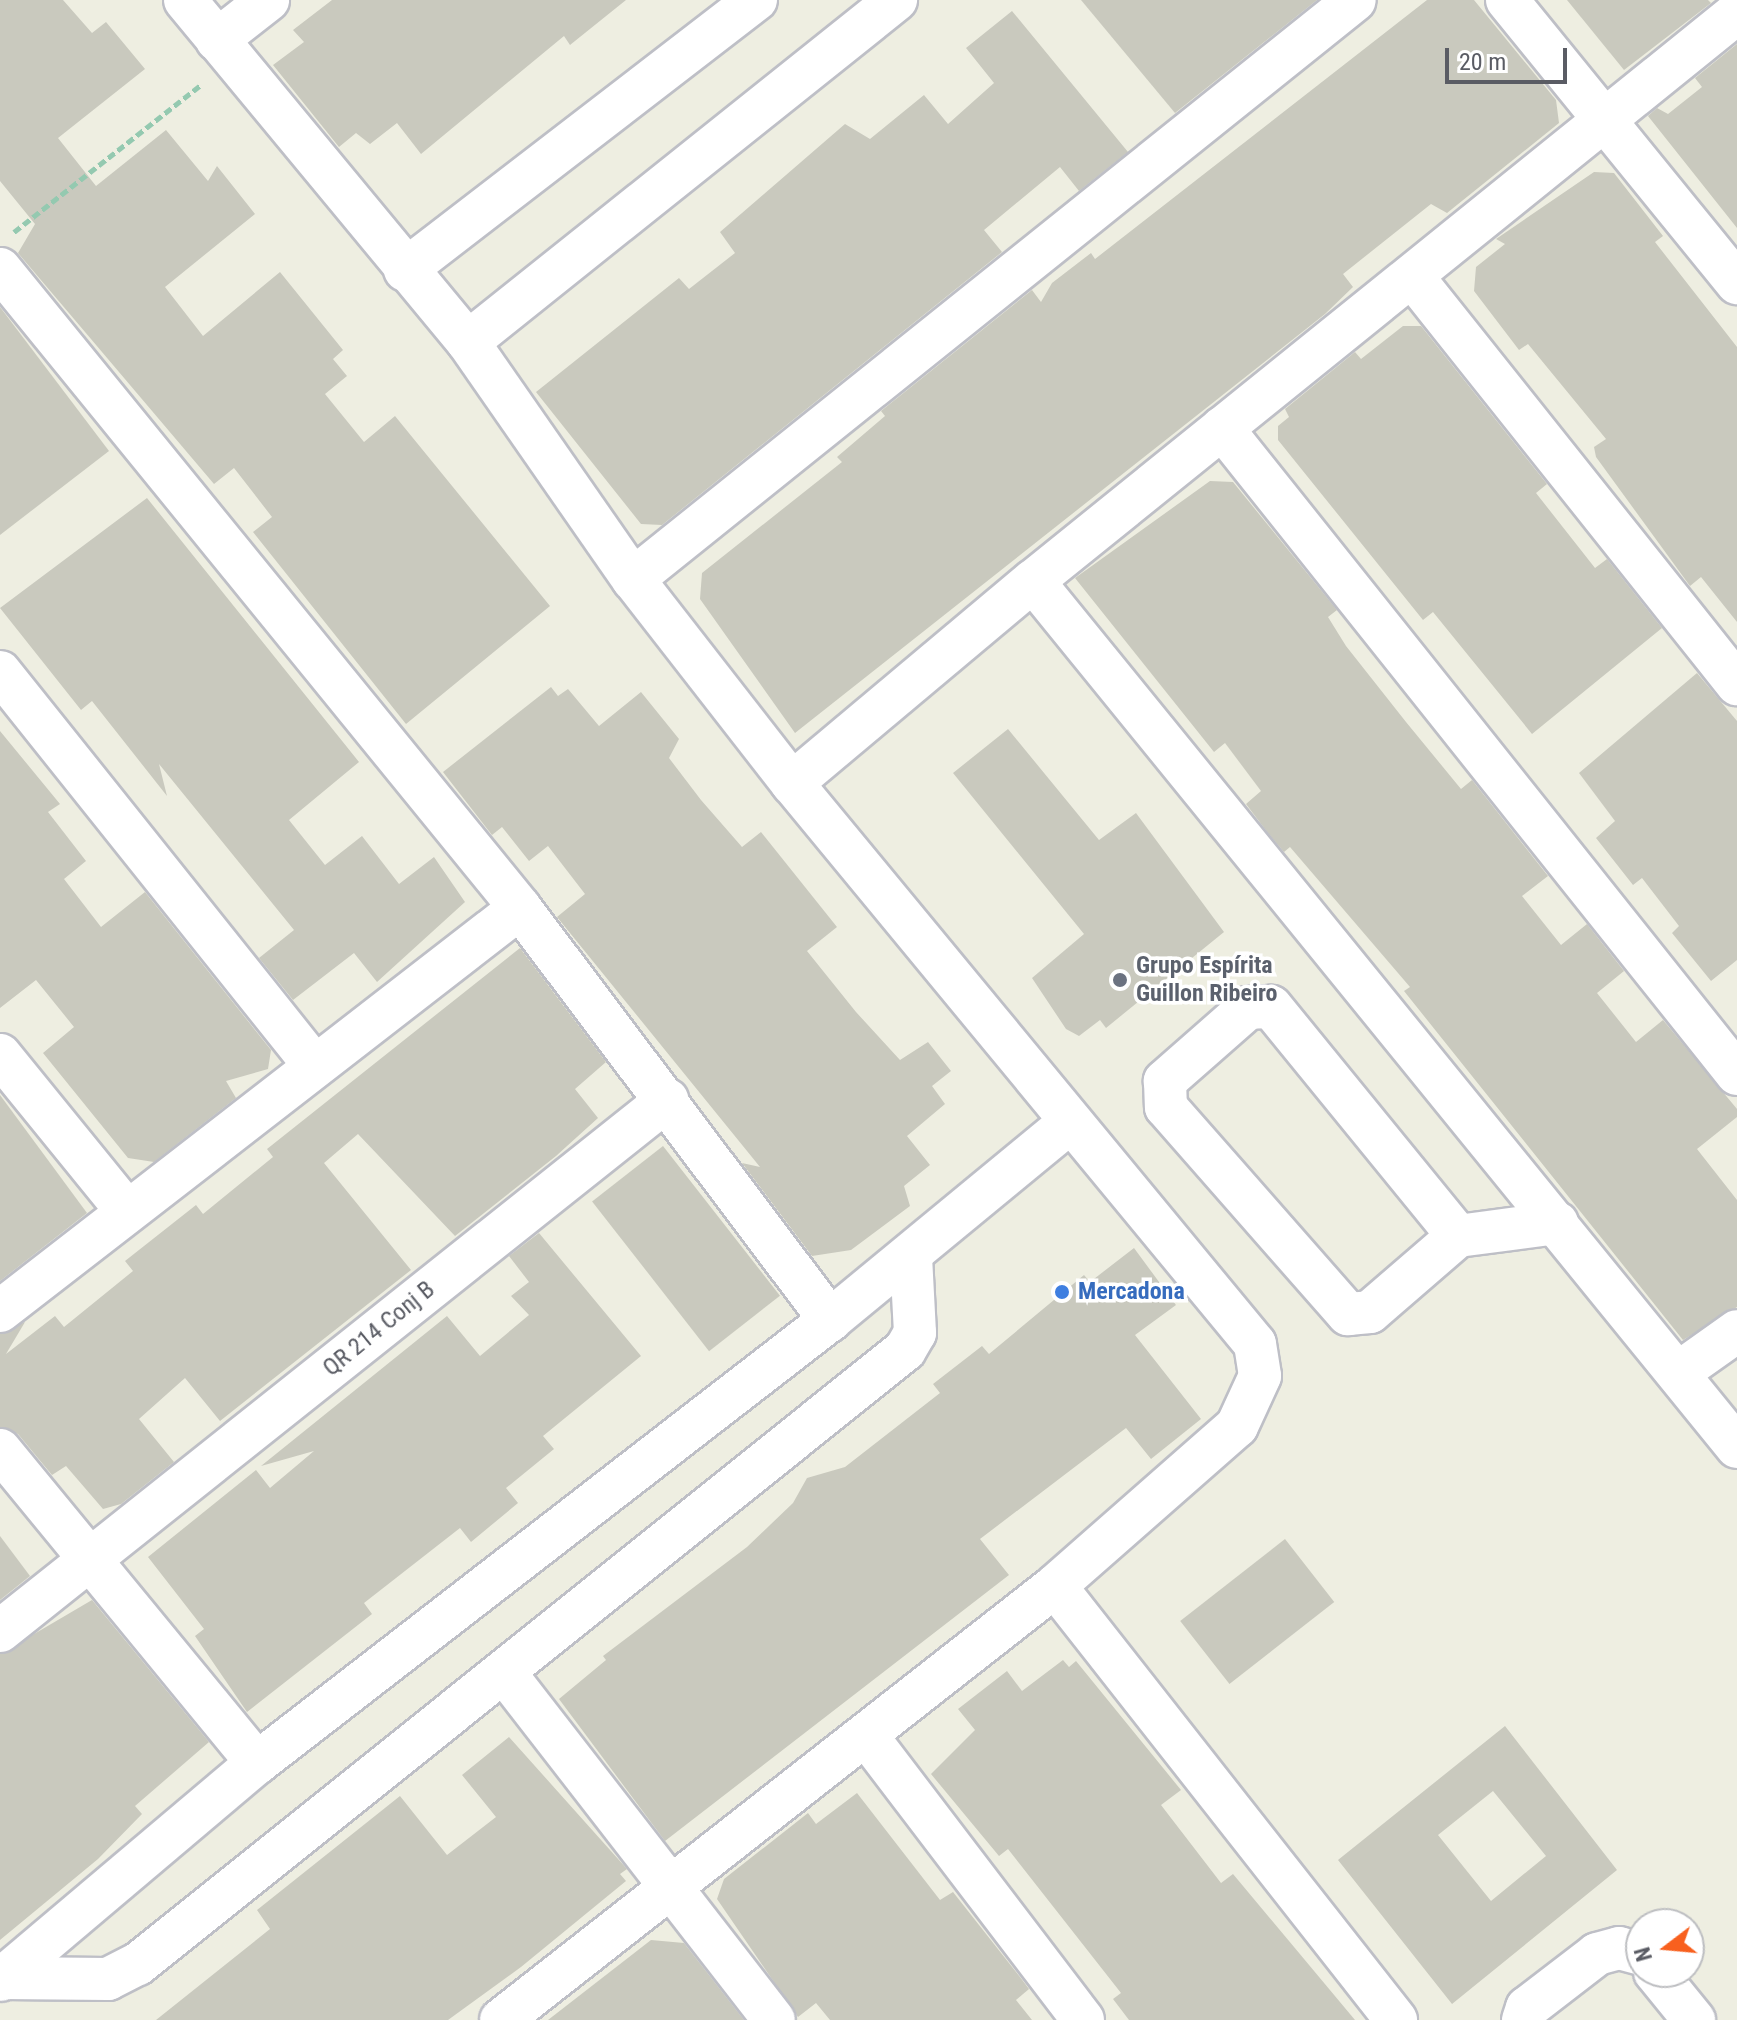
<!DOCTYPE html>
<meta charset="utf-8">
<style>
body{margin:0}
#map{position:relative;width:1737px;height:2020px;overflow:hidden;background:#eeeee1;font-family:"Roboto Condensed",sans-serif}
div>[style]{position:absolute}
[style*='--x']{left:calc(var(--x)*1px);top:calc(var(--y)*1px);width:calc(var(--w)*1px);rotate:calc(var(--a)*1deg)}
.building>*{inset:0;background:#c9c9be;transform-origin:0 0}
.path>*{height:5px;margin-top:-2.5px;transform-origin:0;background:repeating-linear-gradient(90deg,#94c9b0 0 8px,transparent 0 12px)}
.roads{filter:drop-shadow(2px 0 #bebfc6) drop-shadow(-2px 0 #bebfc6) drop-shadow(0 2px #bebfc6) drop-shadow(0 -2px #bebfc6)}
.minor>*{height:42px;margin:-21px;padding:0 21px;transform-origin:21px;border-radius:21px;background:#fff}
.dots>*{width:22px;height:22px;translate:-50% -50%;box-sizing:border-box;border:4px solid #fff;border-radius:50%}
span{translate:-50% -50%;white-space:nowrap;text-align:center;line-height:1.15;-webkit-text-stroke:7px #fff;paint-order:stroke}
.worship-label{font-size:24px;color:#5b616d;font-weight:700}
.left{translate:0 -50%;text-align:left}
.shop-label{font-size:24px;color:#366cbe;font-weight:700}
.street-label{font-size:24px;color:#5a5c64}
.north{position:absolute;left:1625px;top:1908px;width:80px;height:80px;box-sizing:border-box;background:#fff;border:2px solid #bdbec1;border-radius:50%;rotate:254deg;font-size:22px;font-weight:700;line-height:32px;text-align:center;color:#5a5c64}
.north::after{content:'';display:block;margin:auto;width:28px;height:36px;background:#f8601e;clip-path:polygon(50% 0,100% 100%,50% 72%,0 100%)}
.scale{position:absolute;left:1445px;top:48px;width:122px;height:36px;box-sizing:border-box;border:4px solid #5a5c64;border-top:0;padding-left:10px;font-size:24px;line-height:28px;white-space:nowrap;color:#5a5c64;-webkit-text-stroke:6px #fff;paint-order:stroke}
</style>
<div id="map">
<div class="building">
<i style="clip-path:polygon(0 0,63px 0,92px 33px,106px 22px,145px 69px,58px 138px,96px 186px,166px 130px,208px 181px,217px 166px,255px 214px,165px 287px,203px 336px,280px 272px,343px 350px,333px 359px,347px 376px,325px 394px,364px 442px,395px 416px,550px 606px,406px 724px,253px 532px,272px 517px,234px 468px,214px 484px,18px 253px,35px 224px,0 181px)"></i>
<i style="clip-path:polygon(332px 0,626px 0,570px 45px,564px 36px,421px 154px,397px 123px,370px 144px,356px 133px,339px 147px,273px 65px,304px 42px,293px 30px)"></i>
<i style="clip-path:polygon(1081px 0,1317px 0,1175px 113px)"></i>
<i style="clip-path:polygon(1427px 0,1474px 0,1556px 100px,1559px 123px,1447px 213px,1431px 204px,1343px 274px,1353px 287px,1325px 314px,795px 733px,700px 599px,702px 573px,842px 462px,837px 457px,885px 416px,881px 411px,1032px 290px,1041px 302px,1052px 283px,1091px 253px,1095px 259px)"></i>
<i style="clip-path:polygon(1567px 0,1708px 0,1711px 3px,1624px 70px)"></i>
<i style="clip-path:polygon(1012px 11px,1128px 152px,1079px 191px,1060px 167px,984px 230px,1002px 252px,662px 525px,641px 524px,536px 392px,679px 278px,689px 289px,735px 253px,720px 232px,845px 124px,870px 139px,924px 95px,948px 124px,994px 83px,966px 48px)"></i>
<i style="clip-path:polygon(1737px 44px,1737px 228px,1648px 116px,1657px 108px,1668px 114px,1702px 87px,1695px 78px)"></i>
<i style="clip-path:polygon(1594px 172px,1614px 173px,1663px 236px,1655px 242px,1737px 347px,1737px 622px,1701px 577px,1690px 586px,1596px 457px,1594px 447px,1606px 439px,1528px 344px,1519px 350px,1474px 291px,1476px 267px,1505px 244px,1496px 239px)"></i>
<i style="clip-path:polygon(0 307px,109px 451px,0 535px)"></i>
<i style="clip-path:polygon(1403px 326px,1421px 326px,1547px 484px,1536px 493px,1595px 568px,1607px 559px,1662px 628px,1532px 734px,1433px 612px,1423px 620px,1278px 440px,1278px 426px,1289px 417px,1285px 409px,1355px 352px,1361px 359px)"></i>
<i style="clip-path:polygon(1210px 481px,1233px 482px,1337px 610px,1328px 617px,1346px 646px,1406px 722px,1461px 789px,1472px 780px,1548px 876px,1522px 896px,1561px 945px,1587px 924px,1624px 971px,1597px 993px,1636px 1042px,1663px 1020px,1737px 1109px,1737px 1117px,1697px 1149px,1737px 1200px,1737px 1307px,1683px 1340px,1404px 991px,1410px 987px,1290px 847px,1284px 852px,1268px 833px,1246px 804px,1261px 791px,1225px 743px,1214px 752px,1075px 578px)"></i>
<i style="clip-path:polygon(147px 498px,359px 762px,289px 820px,325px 865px,362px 836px,399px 884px,434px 857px,465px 902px,377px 982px,354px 953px,293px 1000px,259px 958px,294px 930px,159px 764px,167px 796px,92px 701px,81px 710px,0 608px)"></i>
<i style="clip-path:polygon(1697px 673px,1737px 721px,1737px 960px,1711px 981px,1672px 933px,1679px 926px,1642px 878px,1633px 885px,1596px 838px,1615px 821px,1579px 773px)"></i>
<i style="clip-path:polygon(551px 687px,558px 696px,568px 689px,599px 726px,641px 692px,679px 739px,669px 758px,701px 800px,742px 847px,761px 832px,837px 927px,807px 951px,856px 1012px,900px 1060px,928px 1042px,951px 1071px,932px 1086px,945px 1104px,907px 1136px,930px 1165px,904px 1186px,910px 1206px,851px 1250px,812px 1256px,742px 1163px,760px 1167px,557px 917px,585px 894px,548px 846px,529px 861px,502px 827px,492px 835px,443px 772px)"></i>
<i style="clip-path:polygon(1008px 729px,1099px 840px,1136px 813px,1224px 932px,1106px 1028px,1100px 1020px,1079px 1036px,1066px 1029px,1032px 978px,1084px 934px,953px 773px)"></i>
<i style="clip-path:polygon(0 731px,60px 804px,48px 812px,86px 861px,64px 879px,101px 927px,145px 892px,271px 1050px,268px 1069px,226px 1081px,236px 1098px,154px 1162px,128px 1158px,43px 1053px,74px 1027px,36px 980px,0 1008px)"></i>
<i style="clip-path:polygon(520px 948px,606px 1062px,575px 1089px,598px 1118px,556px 1156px,455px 1236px,358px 1134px,324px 1163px,411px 1270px,220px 1421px,185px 1378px,139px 1419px,174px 1462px,121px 1504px,103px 1509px,66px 1466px,52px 1475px,18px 1434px,0 1427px,0 1334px,25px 1322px,6px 1354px,55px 1316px,64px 1327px,133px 1271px,125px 1261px,196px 1205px,203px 1214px,273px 1157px,267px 1149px)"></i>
<i style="clip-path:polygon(0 1095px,87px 1213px,0 1281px)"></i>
<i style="left:663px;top:1146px;width:190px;height:90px;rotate:52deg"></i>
<i style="clip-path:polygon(539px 1233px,641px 1356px,543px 1436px,554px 1449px,506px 1488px,518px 1503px,471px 1542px,460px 1528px,364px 1603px,372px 1614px,247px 1712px,195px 1636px,204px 1629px,148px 1557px,256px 1470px,270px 1488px,314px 1451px,261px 1466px,447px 1316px,480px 1356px,529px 1315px,511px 1296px,529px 1282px,509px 1256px)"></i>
<i style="clip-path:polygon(1134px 1248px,1176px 1305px,1135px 1335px,1201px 1419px,1151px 1459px,1126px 1428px,980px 1539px,1009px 1575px,665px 1841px,559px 1699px,606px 1660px,603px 1656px,747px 1547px,793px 1503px,807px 1478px,845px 1467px,940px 1393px,933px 1384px,982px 1346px,989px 1354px,1084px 1275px,1090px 1282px)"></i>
<i style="clip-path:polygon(0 1536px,30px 1576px,0 1600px)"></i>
<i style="left:1285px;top:1539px;width:80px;height:133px;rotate:52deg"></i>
<i style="clip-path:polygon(92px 1600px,209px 1742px,135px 1806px,142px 1814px,98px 1859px,0 1940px,0 1654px)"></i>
<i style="clip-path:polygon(1063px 1660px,1069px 1667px,1076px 1661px,1181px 1790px,1161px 1805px,1221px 1883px,1233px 1874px,1355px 2020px,1129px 2020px,1113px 1999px,1121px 1993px,1008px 1849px,999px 1856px,931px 1774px,975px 1730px,958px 1709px,1007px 1671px,1022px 1691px)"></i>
<i style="clip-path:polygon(evenodd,1505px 1726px,1617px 1870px,1452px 2004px,1338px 1860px,1505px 1726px,1493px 1791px,1546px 1856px,1491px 1901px,1438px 1835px,1493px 1791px)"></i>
<i style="clip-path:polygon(509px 1737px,627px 1869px,620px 1874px,626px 1881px,521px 1967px,448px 2020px,156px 2020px,270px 1929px,257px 1910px,400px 1796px,447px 1855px,496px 1817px,462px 1775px)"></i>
<i style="clip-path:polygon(857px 1793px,940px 1900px,953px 1892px,1020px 1977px,1029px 1989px,1016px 2000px,1032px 2020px,830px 2020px,816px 2003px,798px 2017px,717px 1899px,724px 1879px,808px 1813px,816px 1824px)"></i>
<i style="clip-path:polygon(651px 1940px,684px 1943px,744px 2020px,548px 2020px)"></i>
</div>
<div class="path">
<i style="--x:14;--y:232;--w:238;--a:-38.2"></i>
</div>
<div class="roads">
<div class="minor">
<i style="--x:185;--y:0;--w:444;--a:50.4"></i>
<i style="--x:468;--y:342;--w:289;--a:55.2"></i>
<i style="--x:633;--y:579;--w:259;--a:52.1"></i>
<i style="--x:792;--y:783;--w:727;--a:50.47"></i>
<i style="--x:1255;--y:1344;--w:32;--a:81"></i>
<i style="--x:1260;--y:1376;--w:55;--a:114.7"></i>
<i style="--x:1237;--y:1426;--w:242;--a:138.7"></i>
<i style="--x:1055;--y:1586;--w:552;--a:51.84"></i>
<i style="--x:1507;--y:0;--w:365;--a:50.9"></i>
<i style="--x:217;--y:40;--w:65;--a:-38.1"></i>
<i style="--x:0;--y:269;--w:824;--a:50.86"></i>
<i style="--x:520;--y:908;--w:516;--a:53.04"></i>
<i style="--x:405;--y:270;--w:443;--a:-37.6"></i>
<i style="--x:1412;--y:276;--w:522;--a:51.46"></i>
<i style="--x:468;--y:342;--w:548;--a:-38.63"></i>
<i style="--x:1222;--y:428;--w:826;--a:51.44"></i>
<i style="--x:633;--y:579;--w:925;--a:-38.73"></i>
<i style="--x:1033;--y:581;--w:905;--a:-38.9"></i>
<i style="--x:0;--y:672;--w:503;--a:51.38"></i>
<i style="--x:792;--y:783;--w:314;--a:-40"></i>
<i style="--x:1033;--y:581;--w:1116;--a:50.89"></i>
<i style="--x:0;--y:1055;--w:200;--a:50.9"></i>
<i style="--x:1458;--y:1236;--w:296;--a:-129.2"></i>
<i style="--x:1271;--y:1007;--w:23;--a:178"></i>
<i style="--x:1248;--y:1008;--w:111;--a:138.7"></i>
<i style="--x:1165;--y:1081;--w:26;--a:88"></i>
<i style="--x:1166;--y:1107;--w:276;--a:48.7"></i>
<i style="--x:1348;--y:1314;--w:22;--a:-5"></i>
<i style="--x:1370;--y:1312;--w:116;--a:-40.8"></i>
<i style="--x:1458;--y:1236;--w:100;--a:-7.5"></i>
<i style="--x:0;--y:1311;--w:658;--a:-37.78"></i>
<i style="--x:1678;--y:1373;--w:72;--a:-35.4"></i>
<i style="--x:0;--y:1450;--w:405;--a:50.6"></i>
<i style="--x:0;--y:1631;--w:853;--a:-38.52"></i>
<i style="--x:504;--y:1672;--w:440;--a:52.2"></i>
<i style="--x:866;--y:1735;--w:358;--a:52.7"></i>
<i style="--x:1655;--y:1972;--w:62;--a:50.9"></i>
<i style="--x:3;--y:1978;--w:105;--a:0.5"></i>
<i style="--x:108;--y:1979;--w:34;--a:-27"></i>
<i style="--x:138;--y:1964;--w:982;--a:-38.68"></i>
<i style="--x:905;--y:1350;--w:20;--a:-60"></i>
<i style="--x:915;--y:1333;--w:77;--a:-93"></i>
<i style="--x:0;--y:1980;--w:336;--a:-40.2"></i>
<i style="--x:257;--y:1763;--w:724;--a:-37.71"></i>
<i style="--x:830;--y:1320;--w:310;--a:-39.5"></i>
<i style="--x:501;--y:2020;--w:704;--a:-38.07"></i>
<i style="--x:1523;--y:2020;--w:13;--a:-72"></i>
<i style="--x:1527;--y:2008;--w:88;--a:-37.6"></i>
<i style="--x:1597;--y:1954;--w:23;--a:-15"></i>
<i style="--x:1619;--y:1948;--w:23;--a:15"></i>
</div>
</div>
<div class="dots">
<i style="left:1120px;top:980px;background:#6b7280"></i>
<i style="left:1062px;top:1292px;background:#3f7fe0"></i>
</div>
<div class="worship-label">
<span class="left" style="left:1136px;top:980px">Grupo Espírita<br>Guillon Ribeiro</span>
</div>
<div class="shop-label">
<span class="left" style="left:1078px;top:1292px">Mercadona</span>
</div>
<div class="street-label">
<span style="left:379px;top:1329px;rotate:-39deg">QR 214 Conj B</span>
</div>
<div class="north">N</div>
<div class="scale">20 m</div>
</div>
